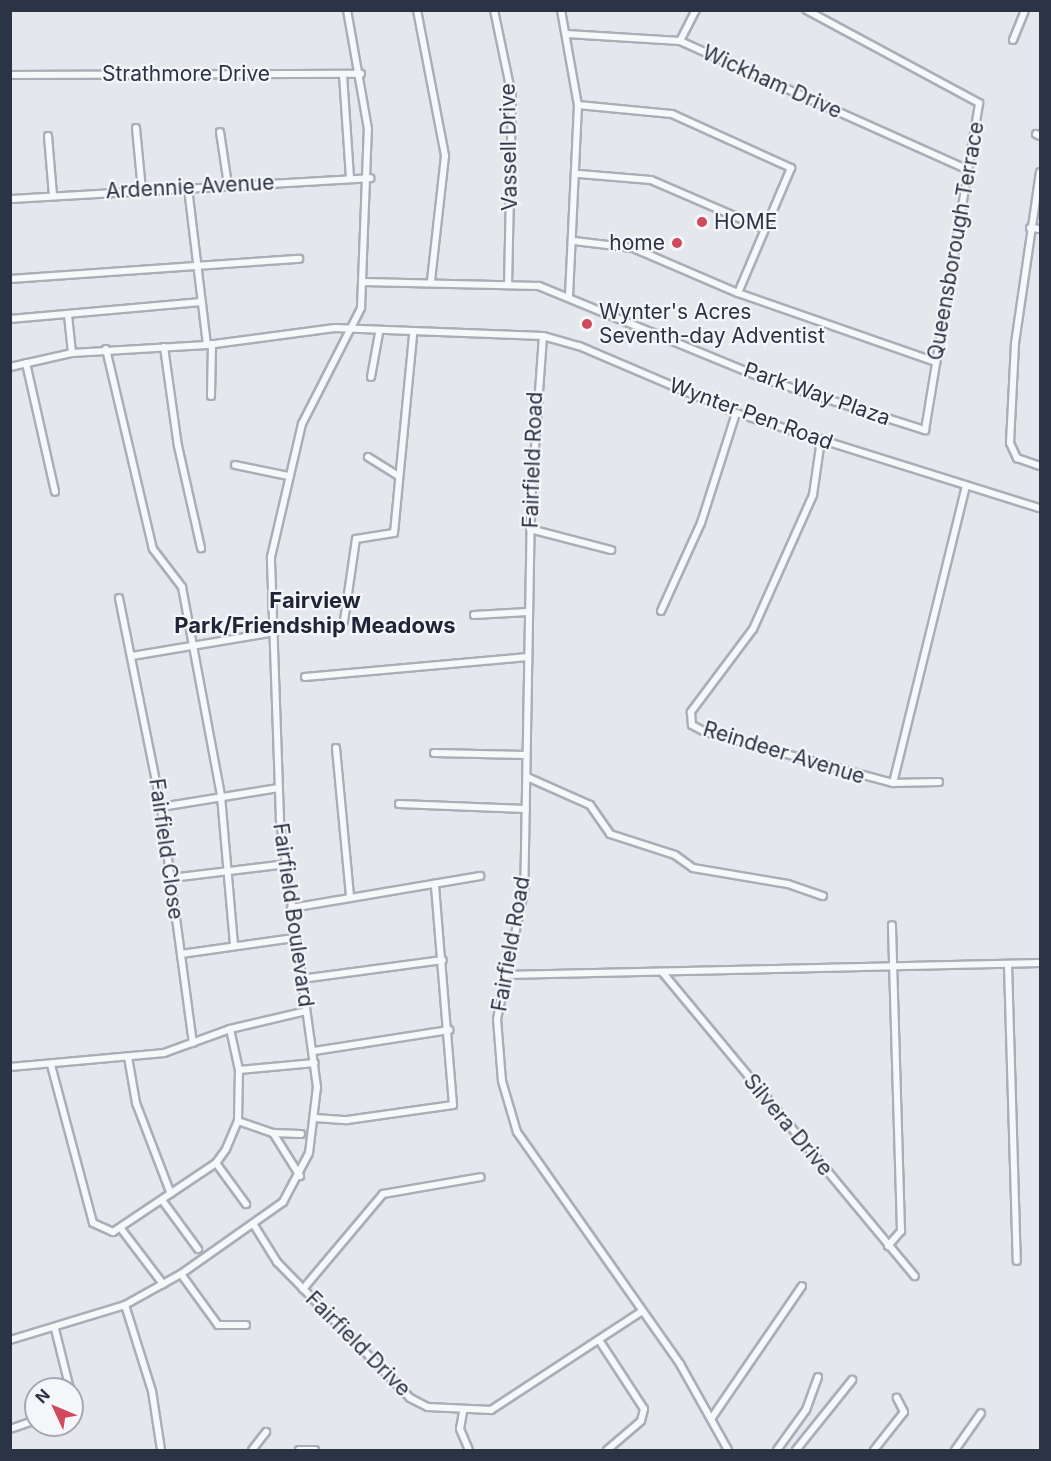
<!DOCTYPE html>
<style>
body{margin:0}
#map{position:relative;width:1051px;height:1461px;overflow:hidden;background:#e4e7ec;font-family:Inter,sans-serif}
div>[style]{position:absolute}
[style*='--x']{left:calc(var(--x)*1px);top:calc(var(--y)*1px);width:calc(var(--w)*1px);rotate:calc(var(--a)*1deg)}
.roads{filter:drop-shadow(2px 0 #a9aeb7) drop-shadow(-2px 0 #a9aeb7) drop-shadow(0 2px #a9aeb7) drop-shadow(0 -2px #a9aeb7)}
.minor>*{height:6px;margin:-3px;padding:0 3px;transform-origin:3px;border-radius:3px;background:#f7f8fa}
.dots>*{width:16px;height:16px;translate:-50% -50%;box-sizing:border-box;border:3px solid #f4f6f9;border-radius:50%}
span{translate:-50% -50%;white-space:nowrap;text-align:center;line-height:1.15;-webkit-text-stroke:4.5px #f4f6f9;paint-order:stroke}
.street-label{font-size:21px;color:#2b3445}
.poi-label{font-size:21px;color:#2b3445}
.left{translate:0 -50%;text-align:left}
.right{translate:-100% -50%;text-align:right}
.neighbourhood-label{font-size:22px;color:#1d2536;font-weight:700}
.frame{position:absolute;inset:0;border:12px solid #2b3445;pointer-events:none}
.north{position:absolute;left:24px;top:1377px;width:60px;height:60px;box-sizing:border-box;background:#f4f6f9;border:2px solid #a4a8b1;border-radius:50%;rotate:314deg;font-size:16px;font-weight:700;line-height:24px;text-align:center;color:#2b3445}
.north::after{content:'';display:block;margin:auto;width:21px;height:27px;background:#d1495b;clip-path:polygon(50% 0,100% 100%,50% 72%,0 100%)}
</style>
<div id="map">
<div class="roads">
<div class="minor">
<i style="--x:417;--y:10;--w:149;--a:79.1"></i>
<i style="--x:445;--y:156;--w:125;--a:96.4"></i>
<i style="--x:494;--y:10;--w:88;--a:78.2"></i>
<i style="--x:512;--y:96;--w:189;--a:91.2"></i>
<i style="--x:561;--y:10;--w:97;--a:79.9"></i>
<i style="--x:578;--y:105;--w:192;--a:92.7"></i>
<i style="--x:567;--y:34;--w:113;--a:3.5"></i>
<i style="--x:680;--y:41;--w:316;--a:24.1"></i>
<i style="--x:1013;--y:40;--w:32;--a:-68"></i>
<i style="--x:680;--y:41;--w:35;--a:-63"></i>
<i style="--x:10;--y:75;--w:351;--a:-0.2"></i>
<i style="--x:343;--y:75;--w:104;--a:86.1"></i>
<i style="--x:578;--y:105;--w:94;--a:5.5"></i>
<i style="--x:672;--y:114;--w:131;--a:24.4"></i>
<i style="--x:791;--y:168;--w:136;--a:113"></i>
<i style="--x:136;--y:128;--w:62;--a:84.5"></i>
<i style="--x:220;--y:132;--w:54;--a:81.4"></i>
<i style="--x:1036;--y:134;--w:4;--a:27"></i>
<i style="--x:48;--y:136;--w:60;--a:85.2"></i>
<i style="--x:1040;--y:172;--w:174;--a:98.3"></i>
<i style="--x:1015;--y:344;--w:99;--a:92.9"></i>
<i style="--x:1010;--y:443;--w:17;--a:65"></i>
<i style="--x:1017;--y:458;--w:24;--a:19"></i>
<i style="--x:579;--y:174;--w:72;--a:4.8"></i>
<i style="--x:651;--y:180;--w:123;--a:23.4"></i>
<i style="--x:188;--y:188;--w:158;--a:83.1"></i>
<i style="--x:10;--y:199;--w:361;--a:-3.3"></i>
<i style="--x:1030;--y:228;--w:10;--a:6"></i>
<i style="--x:574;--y:241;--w:59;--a:6.8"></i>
<i style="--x:633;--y:248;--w:114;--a:23.2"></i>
<i style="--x:738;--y:293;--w:210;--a:19.2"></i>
<i style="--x:10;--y:279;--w:290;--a:-4"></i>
<i style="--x:363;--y:282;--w:176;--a:1.3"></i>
<i style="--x:539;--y:286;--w:247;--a:22.4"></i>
<i style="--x:767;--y:380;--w:166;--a:17.6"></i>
<i style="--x:925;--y:430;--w:331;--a:-80.6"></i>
<i style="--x:979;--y:103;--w:196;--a:-151.7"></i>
<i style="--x:68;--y:315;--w:38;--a:84"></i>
<i style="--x:10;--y:319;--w:192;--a:-5.1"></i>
<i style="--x:543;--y:336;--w:169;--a:94.1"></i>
<i style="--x:531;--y:505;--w:387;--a:91"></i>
<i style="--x:524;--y:892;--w:130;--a:102"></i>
<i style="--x:497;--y:1019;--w:62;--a:85.4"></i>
<i style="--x:502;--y:1081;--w:53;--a:73.6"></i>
<i style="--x:517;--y:1132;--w:284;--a:54.9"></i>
<i style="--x:680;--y:1364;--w:98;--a:60.8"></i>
<i style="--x:164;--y:347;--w:100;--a:82"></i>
<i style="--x:178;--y:446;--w:105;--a:77.3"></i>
<i style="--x:106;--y:349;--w:205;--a:76.8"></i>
<i style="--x:153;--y:549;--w:48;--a:52.7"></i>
<i style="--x:182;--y:587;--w:213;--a:79.4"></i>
<i style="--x:221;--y:796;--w:150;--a:85"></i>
<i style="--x:26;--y:363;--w:132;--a:77.3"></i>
<i style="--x:10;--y:367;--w:64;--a:-12.7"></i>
<i style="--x:72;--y:353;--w:135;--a:-3.4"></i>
<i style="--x:207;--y:345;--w:129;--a:-7.6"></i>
<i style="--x:335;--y:328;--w:208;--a:2.2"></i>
<i style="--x:543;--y:336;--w:37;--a:16"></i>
<i style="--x:579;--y:346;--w:171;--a:23.1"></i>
<i style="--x:736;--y:413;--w:318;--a:17.4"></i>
<i style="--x:371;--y:377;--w:45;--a:-79.7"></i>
<i style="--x:211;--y:396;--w:52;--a:-88.9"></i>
<i style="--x:821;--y:440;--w:56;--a:98.3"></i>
<i style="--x:813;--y:495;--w:147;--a:114.1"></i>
<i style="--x:753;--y:629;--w:104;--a:126.8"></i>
<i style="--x:691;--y:712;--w:13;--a:86"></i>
<i style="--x:692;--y:725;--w:15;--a:28"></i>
<i style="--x:705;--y:732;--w:195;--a:15.2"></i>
<i style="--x:893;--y:783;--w:303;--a:-76.2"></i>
<i style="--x:368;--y:457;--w:36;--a:32"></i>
<i style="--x:235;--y:465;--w:54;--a:11.7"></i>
<i style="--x:530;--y:529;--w:84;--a:14.5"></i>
<i style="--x:119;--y:598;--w:213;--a:78.6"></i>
<i style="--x:161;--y:807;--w:238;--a:82.3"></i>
<i style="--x:661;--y:611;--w:97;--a:-65.6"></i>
<i style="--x:701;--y:523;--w:115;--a:-72.3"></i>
<i style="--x:474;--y:615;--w:54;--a:-3.2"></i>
<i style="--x:344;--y:621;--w:83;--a:-81.7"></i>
<i style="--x:356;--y:539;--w:38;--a:-9"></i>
<i style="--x:394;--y:533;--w:200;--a:-84.5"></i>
<i style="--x:132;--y:656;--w:145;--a:-9.5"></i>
<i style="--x:305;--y:677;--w:224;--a:-5.1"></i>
<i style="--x:336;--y:748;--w:150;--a:84.6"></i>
<i style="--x:434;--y:753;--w:91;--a:1.3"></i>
<i style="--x:527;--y:777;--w:69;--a:24"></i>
<i style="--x:590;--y:805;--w:35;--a:55"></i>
<i style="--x:610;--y:834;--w:68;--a:17.9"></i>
<i style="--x:675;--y:855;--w:22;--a:36"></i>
<i style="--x:693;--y:868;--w:96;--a:9.6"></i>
<i style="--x:788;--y:884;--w:37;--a:19"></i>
<i style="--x:893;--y:783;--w:46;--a:-1.2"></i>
<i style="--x:399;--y:804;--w:127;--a:2.3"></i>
<i style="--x:161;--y:807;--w:119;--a:-9.2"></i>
<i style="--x:171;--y:878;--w:117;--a:-6.9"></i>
<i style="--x:291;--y:908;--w:192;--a:-9.6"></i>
<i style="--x:181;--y:954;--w:114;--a:-8.1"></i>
<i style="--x:1008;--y:965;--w:296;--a:88.3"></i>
<i style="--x:663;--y:973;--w:394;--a:50.3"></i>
<i style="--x:505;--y:975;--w:535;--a:-1.28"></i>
<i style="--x:301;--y:979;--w:143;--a:-7.6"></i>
<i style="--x:314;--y:1051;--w:137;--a:-8.8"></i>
<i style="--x:128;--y:1057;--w:47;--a:80.1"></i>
<i style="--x:136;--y:1103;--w:97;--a:69"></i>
<i style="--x:51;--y:1065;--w:163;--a:75.1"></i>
<i style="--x:93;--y:1223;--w:22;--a:24"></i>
<i style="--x:113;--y:1232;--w:124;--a:-33.8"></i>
<i style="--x:216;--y:1163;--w:17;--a:-54"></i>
<i style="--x:226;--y:1149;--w:30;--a:-67"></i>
<i style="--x:238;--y:1121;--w:51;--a:-88.9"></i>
<i style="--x:239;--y:1070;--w:42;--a:-102.4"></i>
<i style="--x:10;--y:1067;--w:155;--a:-5.2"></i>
<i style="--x:164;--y:1053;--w:70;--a:-20"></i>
<i style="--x:230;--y:1029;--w:78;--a:-13.3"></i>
<i style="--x:239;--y:1070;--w:76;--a:-5.3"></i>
<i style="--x:315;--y:1118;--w:32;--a:4"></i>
<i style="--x:347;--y:1120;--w:107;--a:-8.1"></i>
<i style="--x:453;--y:1105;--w:222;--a:-94.7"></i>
<i style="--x:238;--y:1121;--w:37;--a:19"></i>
<i style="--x:273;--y:1133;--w:28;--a:2"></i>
<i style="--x:273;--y:1133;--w:51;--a:57.9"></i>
<i style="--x:216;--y:1163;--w:51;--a:53.8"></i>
<i style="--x:162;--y:1200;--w:61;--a:53.7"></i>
<i style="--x:254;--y:1225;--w:44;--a:58.1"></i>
<i style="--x:277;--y:1262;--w:190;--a:45.6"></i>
<i style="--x:410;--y:1398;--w:20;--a:27"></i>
<i style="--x:428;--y:1407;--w:63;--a:2.7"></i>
<i style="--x:491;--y:1410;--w:179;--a:-33.2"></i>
<i style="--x:122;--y:1230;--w:68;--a:52.8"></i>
<i style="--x:888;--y:1246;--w:20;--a:-49"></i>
<i style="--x:901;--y:1231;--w:306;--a:-91.7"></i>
<i style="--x:181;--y:1274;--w:63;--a:54"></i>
<i style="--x:218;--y:1325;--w:28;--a:0"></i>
<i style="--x:303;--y:1289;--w:124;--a:-49.9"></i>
<i style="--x:383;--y:1194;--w:99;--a:-9.8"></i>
<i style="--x:125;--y:1305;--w:90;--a:72.6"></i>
<i style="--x:152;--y:1391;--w:60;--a:81.3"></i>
<i style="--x:55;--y:1329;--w:62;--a:76"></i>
<i style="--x:10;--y:1340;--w:120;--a:-16.9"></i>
<i style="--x:125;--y:1305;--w:64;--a:-29"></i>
<i style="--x:181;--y:1274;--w:125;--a:-35.2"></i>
<i style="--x:283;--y:1202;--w:55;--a:-62"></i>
<i style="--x:309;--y:1153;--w:66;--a:-83.1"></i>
<i style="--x:317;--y:1087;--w:271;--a:-97.9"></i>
<i style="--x:280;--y:819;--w:262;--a:-92"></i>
<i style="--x:271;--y:557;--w:137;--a:-76.9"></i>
<i style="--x:302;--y:424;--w:130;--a:-63"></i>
<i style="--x:361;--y:308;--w:179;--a:-87.8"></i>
<i style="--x:368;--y:129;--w:121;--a:-100"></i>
<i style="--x:599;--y:1340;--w:82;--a:56.9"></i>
<i style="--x:644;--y:1409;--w:12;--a:104"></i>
<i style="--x:641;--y:1421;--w:45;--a:139.5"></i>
<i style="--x:463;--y:1412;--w:17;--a:100"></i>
<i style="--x:460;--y:1429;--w:23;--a:67"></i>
<i style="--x:711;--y:1419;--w:161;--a:-55.6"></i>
<i style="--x:10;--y:1429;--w:28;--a:-19"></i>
<i style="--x:252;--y:1450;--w:23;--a:-52"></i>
<i style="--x:299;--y:1450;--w:16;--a:0"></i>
<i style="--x:777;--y:1450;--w:49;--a:-54.1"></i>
<i style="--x:806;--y:1410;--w:35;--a:-70"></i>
<i style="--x:796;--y:1450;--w:90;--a:-51.3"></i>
<i style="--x:874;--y:1450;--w:48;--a:-51.7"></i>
<i style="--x:904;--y:1412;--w:16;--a:-117"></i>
<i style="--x:955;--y:1450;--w:45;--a:-54.9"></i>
</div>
</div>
<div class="dots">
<i style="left:702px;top:222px;background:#d1495b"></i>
<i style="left:677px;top:243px;background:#d1495b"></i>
<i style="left:587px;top:324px;background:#d1495b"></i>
</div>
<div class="street-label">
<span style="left:186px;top:74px">Strathmore Drive</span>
<span style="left:772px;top:82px;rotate:24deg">Wickham Drive</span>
<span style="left:509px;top:147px;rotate:-91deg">Vassell Drive</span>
<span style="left:190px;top:187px;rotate:-3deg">Ardennie Avenue</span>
<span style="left:956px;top:241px;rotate:-80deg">Queensborough Terrace</span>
<span style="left:817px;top:394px;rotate:19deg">Park Way Plaza</span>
<span style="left:751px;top:414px;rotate:20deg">Wynter Pen Road</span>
<span style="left:533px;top:460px;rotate:-88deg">Fairfield Road</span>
<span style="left:784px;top:753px;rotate:17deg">Reindeer Avenue</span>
<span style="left:166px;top:849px;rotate:82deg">Fairfield Close</span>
<span style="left:293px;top:915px;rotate:82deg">Fairfield Boulevard</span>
<span style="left:511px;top:944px;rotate:-80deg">Fairfield Road</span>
<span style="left:788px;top:1125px;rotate:50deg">Silvera Drive</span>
<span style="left:358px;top:1344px;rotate:45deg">Fairfield Drive</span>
</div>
<div class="poi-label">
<span class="left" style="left:714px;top:222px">HOME</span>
<span class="right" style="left:665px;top:243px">home</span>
<span class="left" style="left:599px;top:324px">Wynter's Acres<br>Seventh-day Adventist</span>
</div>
<div class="neighbourhood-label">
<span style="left:315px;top:613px">Fairview<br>Park/Friendship Meadows</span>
</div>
<div class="frame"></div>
<div class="north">N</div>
</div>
